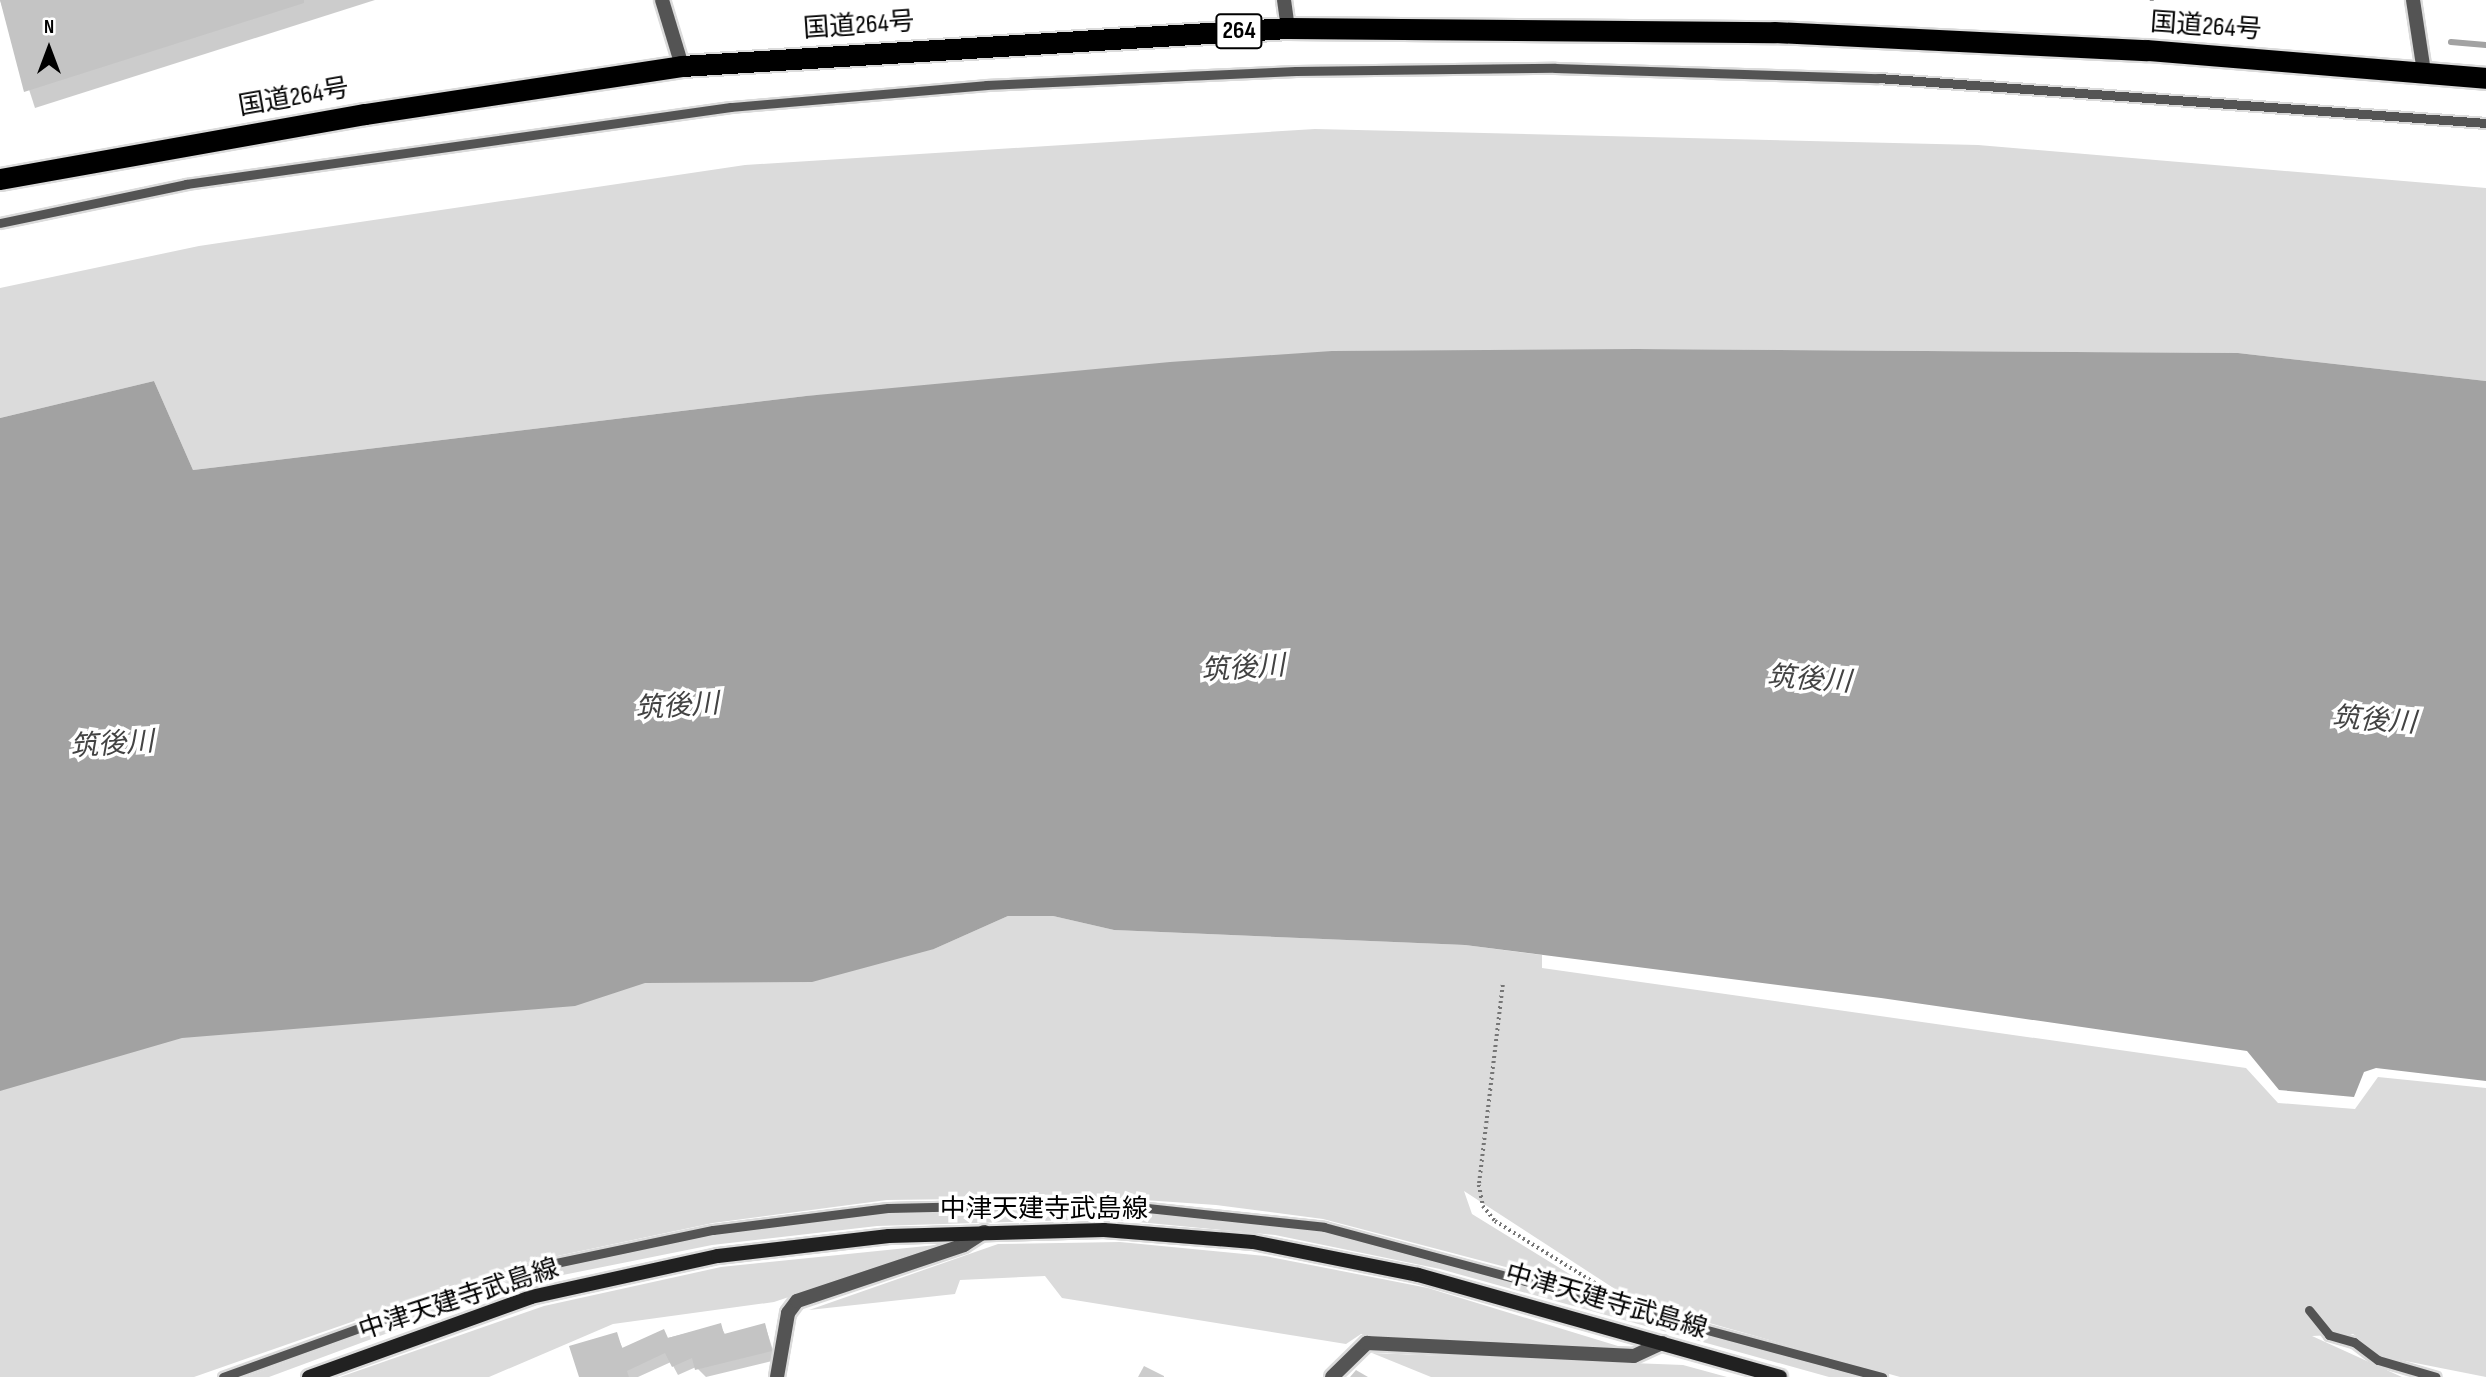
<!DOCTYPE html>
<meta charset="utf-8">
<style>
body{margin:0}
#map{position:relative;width:2486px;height:1377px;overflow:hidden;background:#fff;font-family:"Sofia Sans Condensed","Noto Sans JP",sans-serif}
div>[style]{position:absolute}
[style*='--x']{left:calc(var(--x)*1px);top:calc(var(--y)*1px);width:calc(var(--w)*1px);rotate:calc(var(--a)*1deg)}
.green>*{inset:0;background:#dbdbdb}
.water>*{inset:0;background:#a2a2a2}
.shadow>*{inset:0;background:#0003}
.stream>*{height:6px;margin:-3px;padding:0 3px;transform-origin:3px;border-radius:3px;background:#a2a2a2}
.building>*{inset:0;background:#c4c4c4}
.path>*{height:3.5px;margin-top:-1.75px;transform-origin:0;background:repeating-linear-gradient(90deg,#767676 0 2px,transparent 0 5.5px)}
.roads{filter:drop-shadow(2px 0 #dbdbdb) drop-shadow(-2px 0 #dbdbdb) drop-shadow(0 2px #dbdbdb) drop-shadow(0 -2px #dbdbdb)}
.lane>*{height:9px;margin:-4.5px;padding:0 4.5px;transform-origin:4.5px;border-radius:4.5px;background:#545454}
.street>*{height:14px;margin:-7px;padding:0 7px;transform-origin:7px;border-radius:7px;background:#545454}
.secondary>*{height:14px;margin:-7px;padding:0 7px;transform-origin:7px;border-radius:7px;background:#212121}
.highway>*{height:21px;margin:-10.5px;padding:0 10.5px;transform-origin:10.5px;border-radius:10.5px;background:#000}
span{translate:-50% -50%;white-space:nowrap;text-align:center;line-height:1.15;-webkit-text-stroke:7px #fff;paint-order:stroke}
.shield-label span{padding:2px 5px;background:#fff;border:2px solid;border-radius:5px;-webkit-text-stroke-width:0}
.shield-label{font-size:24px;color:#000;font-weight:700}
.street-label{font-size:26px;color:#000}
.water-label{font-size:28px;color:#434343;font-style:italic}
.north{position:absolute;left:14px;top:14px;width:70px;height:70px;-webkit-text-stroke:5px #fff;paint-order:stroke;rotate:0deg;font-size:19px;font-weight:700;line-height:28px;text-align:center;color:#000}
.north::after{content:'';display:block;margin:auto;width:24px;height:32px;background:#000;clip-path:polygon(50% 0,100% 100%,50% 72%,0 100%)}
</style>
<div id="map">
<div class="green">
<i style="clip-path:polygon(1315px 129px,1978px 145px,2486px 188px,2486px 381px,2238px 353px,1636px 349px,806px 396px,193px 470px,154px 381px,0 418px,0 288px,199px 246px,745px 165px)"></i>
<i style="clip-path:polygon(1008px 916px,1053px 916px,1114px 930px,1465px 945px,1542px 955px,1542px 968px,2246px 1068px,2278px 1103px,2355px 1109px,2378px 1077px,2486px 1088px,2486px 1377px,2385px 1357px,2353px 1334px,2312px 1336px,2402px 1377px,1900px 1377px,1635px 1302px,1464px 1191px,1472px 1214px,1597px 1291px,1323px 1219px,1216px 1205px,1101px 1197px,887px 1200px,713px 1223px,515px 1265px,194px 1377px,0 1377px,0 1081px,181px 1014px,674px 946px,934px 949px)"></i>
<i style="clip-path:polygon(1105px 1208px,1327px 1232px,1868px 1377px,1829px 1377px,1440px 1269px,1275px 1235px,1106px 1219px,877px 1226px,712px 1245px,523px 1283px,269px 1377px,245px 1377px,523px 1276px,713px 1236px,890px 1213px)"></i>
<i style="clip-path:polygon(1120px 1242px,1265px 1256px,1428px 1288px,1631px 1350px,1361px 1334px,1346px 1344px,1062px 1298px,1045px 1276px,960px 1280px,955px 1294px,809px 1310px,998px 1244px)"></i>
<i style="clip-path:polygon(946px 1244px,774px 1302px,613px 1324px,489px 1377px,340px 1377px,544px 1306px,721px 1267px)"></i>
<i style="clip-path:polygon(1372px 1353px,1683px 1365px,1727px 1377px,1431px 1377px)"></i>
</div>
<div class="water">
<i style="clip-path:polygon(1636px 349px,2238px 353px,2486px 381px,2486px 1081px,2376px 1068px,2364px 1072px,2354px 1097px,2279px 1090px,2247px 1051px,1881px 998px,1465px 945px,1114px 930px,1053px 916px,1008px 916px,934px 949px,812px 982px,645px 983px,575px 1006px,182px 1038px,0 1091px,0 418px,154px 381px,193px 470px,806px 396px,1170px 362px,1332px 351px)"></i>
</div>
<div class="shadow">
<i style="clip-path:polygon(0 0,375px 0,35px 108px)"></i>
<i style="clip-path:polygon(720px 1325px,726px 1336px,765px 1325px,776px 1360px,706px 1377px,696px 1367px,678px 1375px,671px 1362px,638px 1377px,581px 1377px,616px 1334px,623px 1349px)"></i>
<i style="clip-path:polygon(1144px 1366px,1164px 1376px,1164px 1377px,1138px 1377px)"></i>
<i style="clip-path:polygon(1356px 1370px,1368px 1377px,1350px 1377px)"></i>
</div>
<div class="stream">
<i style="--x:2451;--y:42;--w:35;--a:5"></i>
</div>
<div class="building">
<i style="clip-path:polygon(0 0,304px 0,304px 3px,24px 92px)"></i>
<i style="clip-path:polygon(721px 1323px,724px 1334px,765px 1323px,772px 1351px,695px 1370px,692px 1358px,672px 1367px,665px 1353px,627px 1371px,629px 1377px,579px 1377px,569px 1346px,617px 1332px,622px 1348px,664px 1329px,668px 1338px)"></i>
</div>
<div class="path">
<i style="--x:2152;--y:0;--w:1;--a:90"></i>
<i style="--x:1503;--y:985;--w:201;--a:96.8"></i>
<i style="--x:1479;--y:1185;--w:21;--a:79"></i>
<i style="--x:1483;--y:1206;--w:19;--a:51"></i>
<i style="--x:1495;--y:1221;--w:127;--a:31.8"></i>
</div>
<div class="roads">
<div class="lane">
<i style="--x:0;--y:223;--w:190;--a:-11.8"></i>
<i style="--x:186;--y:184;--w:550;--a:-8.04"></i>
<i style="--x:731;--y:107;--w:256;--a:-4.9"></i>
<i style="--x:986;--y:85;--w:310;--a:-2.6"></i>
<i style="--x:1296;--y:71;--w:259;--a:-0.7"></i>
<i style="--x:1555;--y:68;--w:323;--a:1.8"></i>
<i style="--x:1878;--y:78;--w:610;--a:4.23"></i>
<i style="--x:2309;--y:1310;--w:32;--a:51"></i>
<i style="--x:2329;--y:1335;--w:26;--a:16"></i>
<i style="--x:2354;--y:1342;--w:30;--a:37"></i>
<i style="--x:2378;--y:1360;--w:60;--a:16.3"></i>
<i style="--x:223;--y:1377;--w:313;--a:-19.8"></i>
<i style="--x:518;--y:1271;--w:199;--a:-11.9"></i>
<i style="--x:713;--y:1230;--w:176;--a:-7.2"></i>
<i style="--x:888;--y:1208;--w:213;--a:-1.3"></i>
<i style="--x:1101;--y:1203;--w:224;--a:6.1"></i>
<i style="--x:1324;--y:1227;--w:578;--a:15.05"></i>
</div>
<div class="street">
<i style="--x:662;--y:0;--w:69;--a:73.1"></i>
<i style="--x:1284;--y:0;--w:28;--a:82"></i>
<i style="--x:2413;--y:0;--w:73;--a:81.3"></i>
<i style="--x:777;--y:1377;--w:65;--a:-80.2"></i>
<i style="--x:788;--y:1313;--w:15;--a:-53"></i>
<i style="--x:797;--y:1301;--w:176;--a:-18.5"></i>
<i style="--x:964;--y:1245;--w:24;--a:-33"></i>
<i style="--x:1332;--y:1377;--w:49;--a:-44.2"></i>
<i style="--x:1367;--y:1343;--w:267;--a:2.8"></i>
<i style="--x:1634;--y:1356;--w:31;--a:-25"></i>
</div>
<div class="secondary">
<i style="--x:309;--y:1377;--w:236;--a:-19.8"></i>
<i style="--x:531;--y:1297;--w:191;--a:-12.4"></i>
<i style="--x:718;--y:1256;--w:172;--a:-6.7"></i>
<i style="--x:889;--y:1236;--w:215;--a:-1.6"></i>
<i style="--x:1104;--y:1230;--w:149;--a:4.6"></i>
<i style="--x:1253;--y:1242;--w:168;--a:11.3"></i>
<i style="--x:1418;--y:1275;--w:376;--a:15.7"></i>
</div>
<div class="highway">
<i style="--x:0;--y:179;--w:371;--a:-10.1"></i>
<i style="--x:365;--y:114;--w:321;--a:-8.6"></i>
<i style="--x:682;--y:66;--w:607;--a:-3.59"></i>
<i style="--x:1288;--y:28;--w:486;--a:0.5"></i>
<i style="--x:1774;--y:32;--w:373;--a:2.8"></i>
<i style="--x:2147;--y:50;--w:340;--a:4.7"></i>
</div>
</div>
<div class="shield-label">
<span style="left:1239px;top:31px">264</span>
</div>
<div class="street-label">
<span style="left:859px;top:26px;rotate:-4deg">国道264号</span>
<span style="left:2206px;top:27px;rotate:4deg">国道264号</span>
<span style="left:294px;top:98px;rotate:-10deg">国道264号</span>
<span style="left:1044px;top:1210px">中津天建寺武島線</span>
<span style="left:459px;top:1300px;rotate:-18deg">中津天建寺武島線</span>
<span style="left:1606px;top:1302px;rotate:16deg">中津天建寺武島線</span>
</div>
<div class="water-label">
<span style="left:1243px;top:669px;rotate:-4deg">筑後川</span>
<span style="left:1809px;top:680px;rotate:4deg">筑後川</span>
<span style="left:677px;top:707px;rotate:-4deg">筑後川</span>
<span style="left:2374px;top:721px;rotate:4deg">筑後川</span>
<span style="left:112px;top:745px;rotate:-4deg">筑後川</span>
</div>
<div class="north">N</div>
</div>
